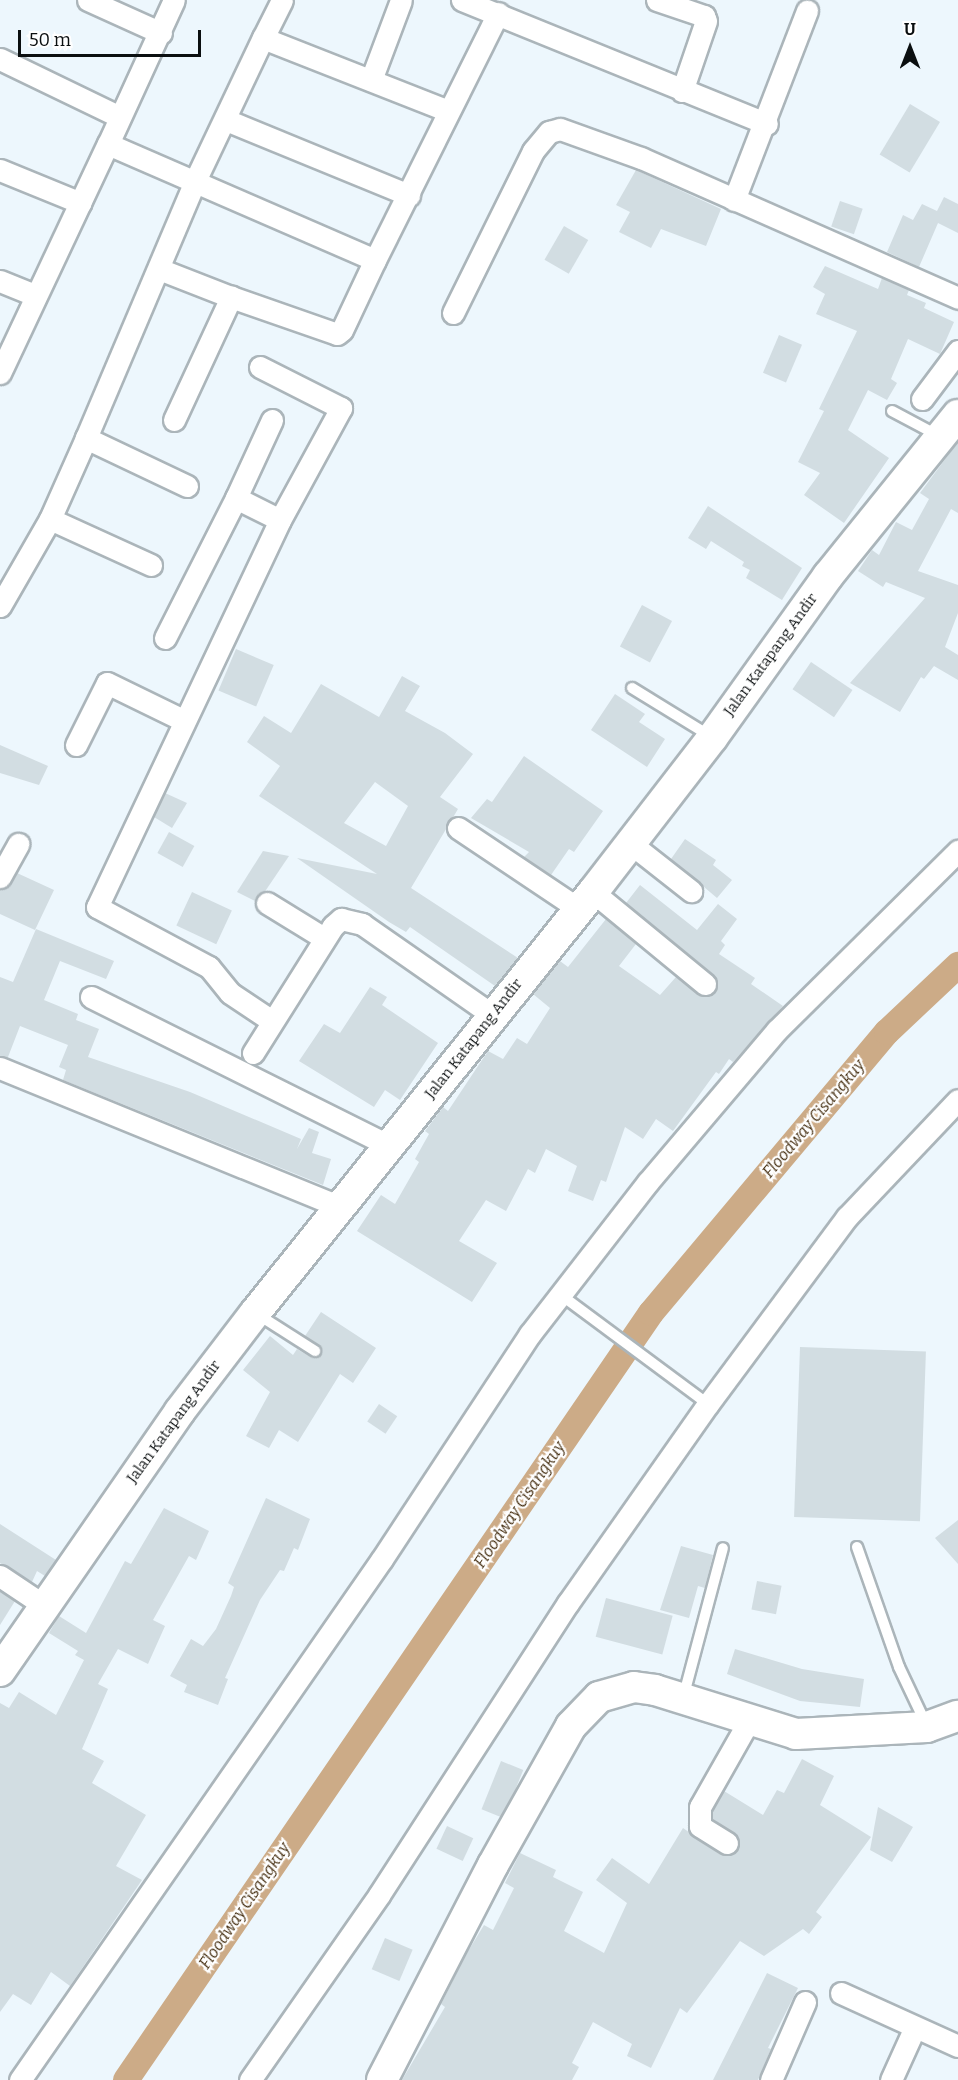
<!DOCTYPE html>
<style>
body{margin:0}
#map{position:relative;width:958px;height:2080px;overflow:hidden;background:#edf7fd;font-family:Bitter,serif}
div>[style]{position:absolute}
[style*='--x']{left:calc(var(--x)*1px);top:calc(var(--y)*1px);width:calc(var(--w)*1px);rotate:calc(var(--a)*1deg)}
.canal>*{height:26px;margin:-13px;padding:0 13px;transform-origin:13px;border-radius:13px;background:#ccab87}
.building>*{inset:0;background:#d2dde2;transform-origin:0 0}
.roads{filter:drop-shadow(2px 0 #abb5ba) drop-shadow(-2px 0 #abb5ba) drop-shadow(0 2px #abb5ba) drop-shadow(0 -2px #abb5ba)}
.lane>*{height:10px;margin:-5px;padding:0 5px;transform-origin:5px;border-radius:5px;background:#fff}
.street>*{height:21px;margin:-10.5px;padding:0 10.5px;transform-origin:10.5px;border-radius:10.5px;background:#fff}
.secondary>*{height:30px;margin:-15px;padding:0 15px;transform-origin:15px;border-radius:15px;background:#fff}
span{translate:-50% -50%;white-space:nowrap;text-align:center;line-height:1.15;-webkit-text-stroke:4.5px #fff;paint-order:stroke}
.street-label{font-size:15px;color:#0b0f10}
.water-label{font-size:16px;color:#442d0f;font-style:italic}
.north{position:absolute;left:880px;top:18px;width:60px;height:60px;-webkit-text-stroke:4px #fff;paint-order:stroke;rotate:0deg;font-size:16px;font-weight:700;line-height:24px;text-align:center;color:#0b0f10}
.north::after{content:'';display:block;margin:auto;width:21px;height:27px;background:#0b0f10;clip-path:polygon(50% 0,100% 100%,50% 72%,0 100%)}
.scale{position:absolute;left:18px;top:30px;width:183px;height:27px;box-sizing:border-box;border:3px solid #0b0f10;border-top:0;padding-left:8px;font-size:18px;line-height:21px;white-space:nowrap;color:#0b0f10;-webkit-text-stroke:4px #fff;paint-order:stroke}
</style>
<div id="map">
<div class="canal">
<i style="--x:126;--y:2080;--w:929;--a:-55.61"></i>
<i style="--x:651;--y:1313;--w:367;--a:-50"></i>
<i style="--x:887;--y:1032;--w:98;--a:-43.3"></i>
</div>
<div class="building">
<i style="left:910px;top:104px;width:35px;height:59px;rotate:31deg"></i>
<i style="clip-path:polygon(636px 170px,721px 209px,706px 246px,661px 229px,651px 248px,619px 232px,630px 212px,616px 205px)"></i>
<i style="clip-path:polygon(944px 197px,958px 204px,958px 233px,938px 223px,919px 267px,887px 252px,903px 215px,913px 220px,922px 204px,937px 211px)"></i>
<i style="left:840px;top:201px;width:24px;height:27px;rotate:19deg"></i>
<i style="left:564px;top:226px;width:28px;height:39px;rotate:30deg"></i>
<i style="clip-path:polygon(825px 266px,878px 289px,882px 278px,909px 290px,907px 295px,926px 303px,924px 308px,954px 322px,940px 354px,908px 339px,891px 379px,897px 383px,887px 400px,868px 390px,848px 430px,889px 458px,844px 523px,804px 495px,820px 473px,798px 462px,824px 411px,819px 409px,857px 331px,816px 314px,825px 294px,813px 287px)"></i>
<i style="left:779px;top:335px;width:25px;height:41px;rotate:23deg"></i>
<i style="clip-path:polygon(958px 442px,958px 513px,951px 509px,918px 571px,958px 585px,958px 613px,945px 647px,958px 655px,958px 680px,934px 666px,924px 679px,921px 677px,900px 712px,850px 683px,925px 598px,886px 582px,883px 587px,858px 571px,872px 550px,879px 555px,896px 522px,912px 530px,929px 499px,920px 493px)"></i>
<i style="clip-path:polygon(708px 506px,802px 568px,782px 600px,746px 578px,750px 570px,742px 566px,744px 562px,711px 541px,706px 549px,688px 538px)"></i>
<i style="left:642px;top:605px;width:34px;height:47px;rotate:28deg"></i>
<i style="left:236px;top:649px;width:41px;height:45px;rotate:23deg"></i>
<i style="left:811px;top:662px;width:50px;height:33px;rotate:34deg"></i>
<i style="clip-path:polygon(evenodd,402px 676px,420px 686px,405px 711px,445px 733px,473px 754px,440px 797px,458px 809px,411px 888px,518px 958px,495px 986px,410px 927px,406px 932px,389px 922px,297px 858px,377px 874px,259px 796px,280px 766px,247px 742px,264px 716px,291px 733px,321px 684px,379px 717px,402px 676px,375px 782px,408px 806px,386px 846px,344px 823px,375px 782px)"></i>
<i style="clip-path:polygon(615px 694px,645px 714px,639px 722px,665px 739px,647px 767px,591px 730px)"></i>
<i style="clip-path:polygon(0 745px,48px 766px,39px 785px,0 773px)"></i>
<i style="clip-path:polygon(524px 756px,603px 811px,574px 852px,569px 849px,551px 875px,524px 857px,529px 852px,471px 818px,487px 799px,492px 802px)"></i>
<i style="clip-path:polygon(165px 793px,187px 803px,172px 828px,154px 817px)"></i>
<i style="left:169px;top:832px;width:29px;height:24px;rotate:29deg"></i>
<i style="clip-path:polygon(685px 839px,716px 860px,713px 865px,732px 880px,717px 898px,671px 859px)"></i>
<i style="clip-path:polygon(263px 851px,289px 856px,266px 890px,255px 901px,237px 892px)"></i>
<i style="clip-path:polygon(17px 873px,54px 890px,35px 930px,0 914px,0 890px,7px 888px)"></i>
<i style="clip-path:polygon(640px 885px,697px 930px,718px 904px,737px 919px,721px 941px,725px 945px,719px 954px,755px 978px,751px 984px,783px 1006px,733px 1062px,729px 1059px,719px 1074px,716px 1072px,673px 1131px,656px 1119px,643px 1139px,625px 1127px,606px 1182px,601px 1180px,593px 1201px,568px 1191px,577px 1166px,546px 1149px,535px 1173px,528px 1169px,506px 1211px,486px 1200px,459px 1241px,497px 1263px,472px 1302px,357px 1231px,381px 1195px,395px 1204px,419px 1162px,415px 1159px,429px 1134px,425px 1131px,443px 1107px,448px 1111px,488px 1051px,503px 1059px,517px 1038px,527px 1044px,550px 1008px,533px 994px,560px 961px,568px 967px,606px 919px,636px 944px,619px 966px,660px 995px,676px 977px,702px 996px,715px 992px,717px 980px,713px 974px,626px 903px)"></i>
<i style="left:192px;top:892px;width:44px;height:37px;rotate:25deg"></i>
<i style="clip-path:polygon(36px 929px,114px 961px,106px 979px,60px 961px,44px 1000px,78px 1014px,76px 1020px,99px 1029px,88px 1057px,190px 1092px,301px 1139px,297px 1149px,309px 1128px,319px 1132px,312px 1153px,331px 1159px,323px 1185px,63px 1080px,66px 1070px,59px 1067px,68px 1045px,20px 1026px,8px 1057px,0 1056px,0 977px,13px 982px)"></i>
<i style="clip-path:polygon(370px 987px,387px 997px,382px 1005px,438px 1043px,400px 1100px,385px 1090px,374px 1107px,299px 1061px,324px 1024px,340px 1033px)"></i>
<i style="clip-path:polygon(321px 1312px,376px 1348px,353px 1383px,340px 1374px,298px 1442px,279px 1430px,269px 1448px,246px 1436px,270px 1392px,243px 1370px,270px 1336px,293px 1355px,297px 1349px,312px 1358px,319px 1357px,321px 1347px,305px 1336px)"></i>
<i style="left:800px;top:1347px;width:126px;height:170px;rotate:2deg"></i>
<i style="left:379px;top:1404px;width:22px;height:21px;rotate:34deg"></i>
<i style="clip-path:polygon(266px 1498px,310px 1519px,298px 1550px,294px 1548px,284px 1571px,280px 1570px,260px 1600px,225px 1678px,228px 1679px,218px 1705px,184px 1692px,187px 1685px,170px 1676px,191px 1639px,203px 1646px,216px 1629px,231px 1596px,234px 1587px,228px 1583px)"></i>
<i style="clip-path:polygon(164px 1508px,209px 1531px,196px 1560px,189px 1556px,153px 1620px,165px 1626px,148px 1664px,118px 1649px,98px 1684px,108px 1689px,82px 1749px,104px 1761px,92px 1783px,146px 1815px,116px 1866px,142px 1880px,70px 1986px,51px 1972px,31px 2005px,13px 1994px,0 2012px,0 1703px,9px 1708px,19px 1692px,56px 1715px,84px 1660px,75px 1655px,78px 1651px,49px 1633px,59px 1616px,86px 1633px,125px 1561px,131px 1564px)"></i>
<i style="clip-path:polygon(958px 1520px,958px 1564px,935px 1538px)"></i>
<i style="clip-path:polygon(0 1524px,56px 1560px,45px 1576px,37px 1571px,32px 1582px,0 1563px)"></i>
<i style="clip-path:polygon(681px 1546px,713px 1555px,705px 1588px,698px 1586px,689px 1618px,660px 1610px)"></i>
<i style="left:757px;top:1581px;width:25px;height:29px;rotate:11deg"></i>
<i style="clip-path:polygon(0 1591px,15px 1601px,0 1625px)"></i>
<i style="left:606px;top:1598px;width:69px;height:40px;rotate:15deg"></i>
<i style="clip-path:polygon(735px 1649px,802px 1669px,864px 1679px,860px 1707px,800px 1701px,727px 1674px)"></i>
<i style="clip-path:polygon(802px 1759px,834px 1776px,820px 1805px,871px 1837px,816px 1912px,822px 1917px,809px 1934px,803px 1929px,764px 1956px,740px 1941px,687px 2013px,680px 2008px,651px 2068px,627px 2056px,632px 2044px,593px 2022px,572px 2063px,579px 2067px,572px 2080px,402px 2080px,445px 2007px,441px 2004px,467px 1953px,484px 1925px,493px 1930px,514px 1888px,505px 1883px,520px 1853px,556px 1870px,553px 1877px,583px 1892px,564px 1931px,604px 1953px,627px 1903px,596px 1880px,612px 1858px,649px 1884px,683px 1828px,720px 1854px,732px 1854px,738px 1849px,738px 1837px,713px 1819px,713px 1810px,724px 1791px,763px 1815px,777px 1790px,784px 1793px)"></i>
<i style="left:501px;top:1761px;width:24px;height:52px;rotate:22deg"></i>
<i style="clip-path:polygon(878px 1807px,913px 1827px,892px 1862px,870px 1850px)"></i>
<i style="left:447px;top:1826px;width:29px;height:25px;rotate:25deg"></i>
<i style="left:385px;top:1938px;width:30px;height:34px;rotate:23deg"></i>
<i style="clip-path:polygon(767px 1973px,798px 1988px,768px 2048px,771px 2049px,758px 2080px,713px 2080px)"></i>
</div>
<div class="roads">
<div class="lane">
<i style="--x:892;--y:411;--w:53;--a:28"></i>
<i style="--x:632;--y:688;--w:92;--a:31.6"></i>
<i style="--x:561;--y:1295;--w:183;--a:36.6"></i>
<i style="--x:257;--y:1314;--w:69;--a:32.5"></i>
<i style="--x:857;--y:1547;--w:127;--a:70.7"></i>
<i style="--x:899;--y:1667;--w:63;--a:64.7"></i>
<i style="--x:683;--y:1698;--w:155;--a:-75.1"></i>
</div>
<div class="street">
<i style="--x:88;--y:0;--w:80;--a:24.3"></i>
<i style="--x:462;--y:0;--w:329;--a:22.1"></i>
<i style="--x:657;--y:0;--w:50;--a:18.8"></i>
<i style="--x:704;--y:16;--w:5;--a:68"></i>
<i style="--x:706;--y:21;--w:74;--a:108.9"></i>
<i style="--x:263;--y:38;--w:42;--a:-63.4"></i>
<i style="--x:0;--y:59;--w:133;--a:25.8"></i>
<i style="--x:371;--y:80;--w:85;--a:-69.4"></i>
<i style="--x:226;--y:120;--w:198;--a:22.3"></i>
<i style="--x:108;--y:144;--w:158;--a:-65.4"></i>
<i style="--x:0;--y:170;--w:87;--a:22.2"></i>
<i style="--x:734;--y:200;--w:203;--a:-68.9"></i>
<i style="--x:159;--y:269;--w:77;--a:21.3"></i>
<i style="--x:0;--y:281;--w:38;--a:22"></i>
<i style="--x:453;--y:313;--w:181;--a:-63.7"></i>
<i style="--x:533;--y:151;--w:25;--a:-50"></i>
<i style="--x:549;--y:132;--w:11;--a:-15"></i>
<i style="--x:560;--y:129;--w:86;--a:19.7"></i>
<i style="--x:641;--y:158;--w:347;--a:23.8"></i>
<i style="--x:260;--y:367;--w:91;--a:26.8"></i>
<i style="--x:341;--y:408;--w:128;--a:118.6"></i>
<i style="--x:280;--y:520;--w:428;--a:115.3"></i>
<i style="--x:97;--y:907;--w:127;--a:28.2"></i>
<i style="--x:209;--y:967;--w:33;--a:51"></i>
<i style="--x:230;--y:993;--w:50;--a:33.7"></i>
<i style="--x:0;--y:373;--w:253;--a:-64.8"></i>
<i style="--x:108;--y:144;--w:291;--a:23.5"></i>
<i style="--x:375;--y:260;--w:276;--a:-63.5"></i>
<i style="--x:922;--y:399;--w:60;--a:-53.1"></i>
<i style="--x:174;--y:420;--w:136;--a:-65.1"></i>
<i style="--x:231;--y:297;--w:112;--a:19.2"></i>
<i style="--x:337;--y:334;--w:6;--a:-39"></i>
<i style="--x:342;--y:330;--w:77;--a:-64.8"></i>
<i style="--x:272;--y:420;--w:86;--a:114.8"></i>
<i style="--x:236;--y:498;--w:49;--a:26.6"></i>
<i style="--x:187;--y:486;--w:112;--a:-154.6"></i>
<i style="--x:86;--y:438;--w:277;--a:-67"></i>
<i style="--x:194;--y:183;--w:161;--a:-64.6"></i>
<i style="--x:263;--y:38;--w:197;--a:21.5"></i>
<i style="--x:50;--y:519;--w:111;--a:24.5"></i>
<i style="--x:0;--y:606;--w:100;--a:-60.1"></i>
<i style="--x:50;--y:519;--w:89;--a:-66"></i>
<i style="--x:165;--y:638;--w:157;--a:-63.1"></i>
<i style="--x:76;--y:745;--w:69;--a:-63.4"></i>
<i style="--x:107;--y:683;--w:85;--a:26"></i>
<i style="--x:458;--y:828;--w:146;--a:33.8"></i>
<i style="--x:630;--y:843;--w:78;--a:38.2"></i>
<i style="--x:0;--y:877;--w:38;--a:-61"></i>
<i style="--x:593;--y:892;--w:145;--a:39.4"></i>
<i style="--x:267;--y:903;--w:67;--a:31.6"></i>
<i style="--x:91;--y:997;--w:336;--a:26.5"></i>
<i style="--x:253;--y:1053;--w:150;--a:-57.8"></i>
<i style="--x:333;--y:926;--w:11;--a:-41"></i>
<i style="--x:341;--y:919;--w:22;--a:13"></i>
<i style="--x:362;--y:924;--w:157;--a:34.9"></i>
<i style="--x:0;--y:1068;--w:368;--a:22.2"></i>
<i style="--x:0;--y:1576;--w:54;--a:33.7"></i>
<i style="--x:727;--y:1843;--w:32;--a:-148"></i>
<i style="--x:700;--y:1826;--w:19;--a:-90"></i>
<i style="--x:700;--y:1807;--w:101;--a:-60.4"></i>
<i style="--x:841;--y:1993;--w:128;--a:24.4"></i>
<i style="--x:20;--y:2080;--w:634;--a:-55.21"></i>
<i style="--x:382;--y:1559;--w:269;--a:-56.7"></i>
<i style="--x:530;--y:1334;--w:192;--a:-52.2"></i>
<i style="--x:648;--y:1182;--w:199;--a:-49.7"></i>
<i style="--x:777;--y:1030;--w:255;--a:-44.7"></i>
<i style="--x:250;--y:2080;--w:226;--a:-55.1"></i>
<i style="--x:379;--y:1895;--w:348;--a:-57.1"></i>
<i style="--x:568;--y:1603;--w:243;--a:-54.9"></i>
<i style="--x:708;--y:1404;--w:233;--a:-53.4"></i>
<i style="--x:847;--y:1217;--w:161;--a:-46.5"></i>
<i style="--x:771;--y:2080;--w:85;--a:-66.4"></i>
<i style="--x:891;--y:2080;--w:58;--a:-65.6"></i>
</div>
<div class="secondary">
<i style="--x:0;--y:1671;--w:316;--a:-55.3"></i>
<i style="--x:180;--y:1411;--w:123;--a:-52.6"></i>
<i style="--x:255;--y:1313;--w:540;--a:-51.24"></i>
<i style="--x:593;--y:892;--w:195;--a:-52.3"></i>
<i style="--x:712;--y:738;--w:199;--a:-54.4"></i>
<i style="--x:828;--y:576;--w:207;--a:-51.1"></i>
<i style="--x:382;--y:2080;--w:242;--a:-62.7"></i>
<i style="--x:493;--y:1865;--w:159;--a:-60.7"></i>
<i style="--x:571;--y:1726;--w:40;--a:-46"></i>
<i style="--x:599;--y:1697;--w:36;--a:-16"></i>
<i style="--x:634;--y:1687;--w:21;--a:8"></i>
<i style="--x:655;--y:1690;--w:148;--a:17.3"></i>
<i style="--x:796;--y:1734;--w:131;--a:-3.1"></i>
<i style="--x:927;--y:1727;--w:33;--a:-20"></i>
</div>
</div>
<div class="street-label">
<span style="left:771px;top:655px;rotate:-54deg">Jalan Katapang Andir</span>
<span style="left:474px;top:1039px;rotate:-52deg">Jalan Katapang Andir</span>
<span style="left:174px;top:1422px;rotate:-54deg">Jalan Katapang Andir</span>
</div>
<div class="water-label">
<span style="left:814px;top:1119px;rotate:-50deg">Floodway Cisangkuy</span>
<span style="left:520px;top:1505px;rotate:-56deg">Floodway Cisangkuy</span>
<span style="left:245px;top:1906px;rotate:-56deg">Floodway Cisangkuy</span>
</div>
<div class="north">U</div>
<div class="scale">50 m</div>
</div>
